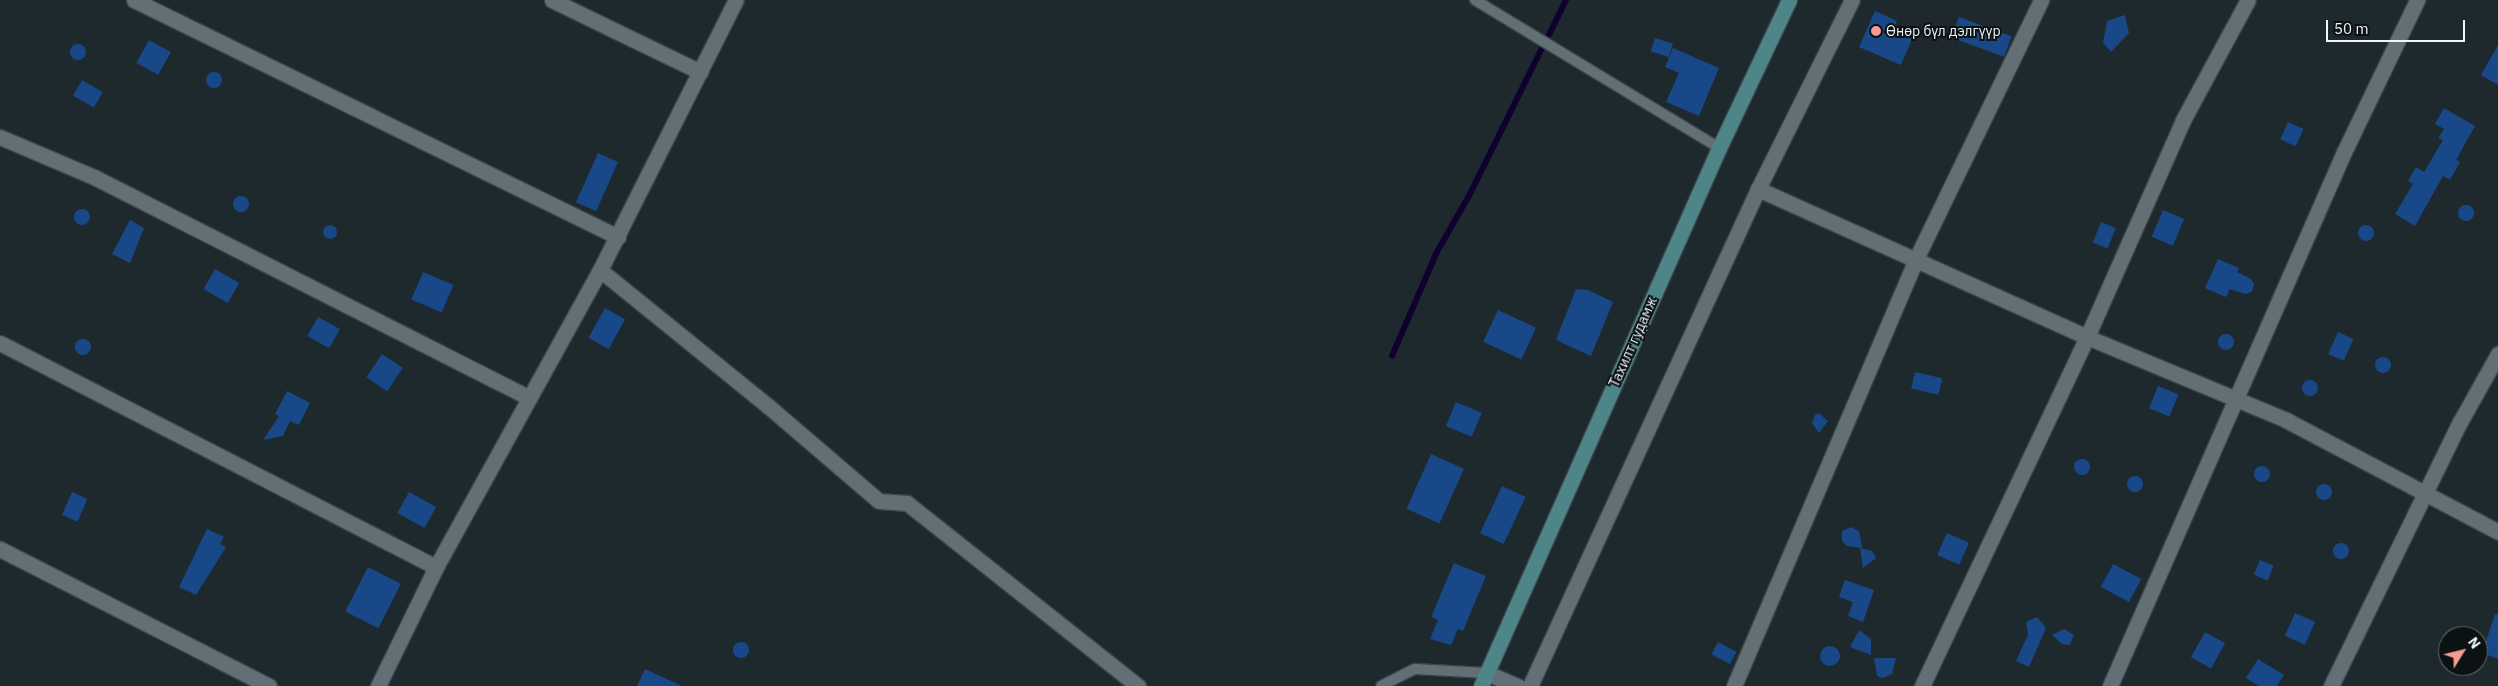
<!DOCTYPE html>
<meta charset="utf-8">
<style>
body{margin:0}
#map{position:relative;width:2498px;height:686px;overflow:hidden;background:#1e292e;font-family:"IBM Plex Sans",sans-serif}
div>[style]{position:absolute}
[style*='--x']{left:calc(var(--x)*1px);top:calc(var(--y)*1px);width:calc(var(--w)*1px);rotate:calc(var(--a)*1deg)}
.stream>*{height:5.5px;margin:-2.75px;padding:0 2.75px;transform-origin:2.75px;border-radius:2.75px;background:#0f0030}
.building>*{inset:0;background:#184887;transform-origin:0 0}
.round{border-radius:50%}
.roads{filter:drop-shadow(1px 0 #3a4448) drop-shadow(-1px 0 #3a4448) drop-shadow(0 1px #3a4448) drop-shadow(0 -1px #3a4448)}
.lane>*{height:10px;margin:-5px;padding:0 5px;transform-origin:5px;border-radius:5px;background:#626f75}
.street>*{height:15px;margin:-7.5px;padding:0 7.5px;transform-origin:7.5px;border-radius:7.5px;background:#626f75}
.secondary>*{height:15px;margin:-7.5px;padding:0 7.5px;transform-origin:7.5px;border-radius:7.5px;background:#4e8588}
.dots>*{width:14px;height:14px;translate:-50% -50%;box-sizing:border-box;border:2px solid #0c1113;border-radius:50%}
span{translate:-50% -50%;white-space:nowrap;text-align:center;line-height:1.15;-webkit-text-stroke:4px #0c1113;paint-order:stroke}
.poi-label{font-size:14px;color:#edf5f8}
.left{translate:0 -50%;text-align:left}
.street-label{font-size:14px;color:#edf5f8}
.north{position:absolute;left:2438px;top:626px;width:50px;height:50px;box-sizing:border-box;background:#0c1113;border:1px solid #666c6f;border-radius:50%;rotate:54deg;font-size:14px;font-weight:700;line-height:20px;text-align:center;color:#edf5f8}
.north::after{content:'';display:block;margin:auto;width:18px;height:22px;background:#f59c91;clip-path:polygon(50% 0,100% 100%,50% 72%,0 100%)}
.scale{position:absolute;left:2326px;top:20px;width:139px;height:22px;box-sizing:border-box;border:2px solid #edf5f8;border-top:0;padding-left:6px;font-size:15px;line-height:18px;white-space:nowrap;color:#edf5f8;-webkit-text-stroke:4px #0c1113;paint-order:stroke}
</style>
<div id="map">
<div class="stream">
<i style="--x:1549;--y:35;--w:39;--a:-64"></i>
<i style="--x:1392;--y:356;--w:113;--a:-66.6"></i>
<i style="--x:1437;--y:252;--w:64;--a:-60.3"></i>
<i style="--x:1469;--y:196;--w:163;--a:-63.7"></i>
</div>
<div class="building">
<i style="clip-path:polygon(1875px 11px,1897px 21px,1893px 30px,1912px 39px,1901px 65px,1859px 47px)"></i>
<i style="clip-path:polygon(2125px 15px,2129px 33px,2111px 52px,2103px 43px,2107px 21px)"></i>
<i style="left:1959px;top:17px;width:56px;height:22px;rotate:20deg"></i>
<i style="left:1655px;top:38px;width:19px;height:14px;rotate:18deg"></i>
<i style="left:149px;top:40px;width:25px;height:26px;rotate:29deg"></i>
<i class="round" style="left:70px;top:44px;width:16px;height:16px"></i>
<i style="clip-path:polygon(2498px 45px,2498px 85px,2481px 75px)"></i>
<i style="clip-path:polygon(1673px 48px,1719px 68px,1699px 116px,1666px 102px,1679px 73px,1665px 67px)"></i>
<i class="round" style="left:206px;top:72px;width:16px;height:16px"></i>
<i style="left:82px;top:80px;width:24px;height:18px;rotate:30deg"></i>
<i style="clip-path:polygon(2444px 108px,2475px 126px,2456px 160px,2460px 162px,2450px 180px,2443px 176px,2415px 226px,2395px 214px,2413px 184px,2408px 181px,2416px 167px,2424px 172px,2443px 140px,2438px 138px,2444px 129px,2435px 124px)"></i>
<i style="left:2288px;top:122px;width:17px;height:19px;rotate:24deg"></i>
<i style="left:598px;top:153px;width:22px;height:54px;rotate:24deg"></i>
<i class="round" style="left:233px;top:196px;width:16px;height:16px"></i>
<i class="round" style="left:2458px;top:205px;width:16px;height:16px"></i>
<i class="round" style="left:74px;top:209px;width:16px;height:16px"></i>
<i style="left:2163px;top:210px;width:23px;height:29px;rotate:23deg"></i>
<i style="clip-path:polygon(130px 220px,144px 228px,130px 263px,112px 254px)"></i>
<i style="left:2101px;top:222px;width:16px;height:22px;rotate:22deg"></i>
<i class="round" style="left:323px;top:225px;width:14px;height:14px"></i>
<i class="round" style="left:2358px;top:225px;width:16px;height:16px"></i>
<i style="clip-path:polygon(2218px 259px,2239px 268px,2237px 272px,2251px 279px,2254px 284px,2252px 292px,2245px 294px,2230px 289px,2226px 297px,2205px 288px)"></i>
<i style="left:215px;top:269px;width:28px;height:23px;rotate:30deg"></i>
<i style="left:423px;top:272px;width:33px;height:30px;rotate:23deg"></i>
<i style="clip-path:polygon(1576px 289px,1588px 290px,1613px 302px,1591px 356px,1556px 340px)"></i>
<i style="left:605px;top:308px;width:23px;height:34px;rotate:29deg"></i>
<i style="left:1498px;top:310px;width:42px;height:35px;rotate:25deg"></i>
<i style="left:318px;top:317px;width:25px;height:22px;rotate:29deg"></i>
<i style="left:2338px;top:332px;width:17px;height:24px;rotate:24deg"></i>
<i class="round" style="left:2218px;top:334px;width:16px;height:16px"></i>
<i class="round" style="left:75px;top:339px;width:16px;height:16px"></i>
<i style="left:382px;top:354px;width:25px;height:28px;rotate:34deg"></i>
<i class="round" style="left:2375px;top:357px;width:16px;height:16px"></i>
<i style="left:1915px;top:372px;width:28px;height:17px;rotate:13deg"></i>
<i class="round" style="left:2302px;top:380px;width:16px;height:16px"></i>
<i style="left:2158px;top:386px;width:22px;height:24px;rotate:22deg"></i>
<i style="clip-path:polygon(287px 391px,310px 403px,299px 425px,290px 421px,283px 436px,263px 440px,279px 416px,275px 414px)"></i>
<i style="left:1456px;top:402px;width:28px;height:26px;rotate:23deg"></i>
<i style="clip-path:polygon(1819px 413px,1828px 421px,1819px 433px,1812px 423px,1815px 415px)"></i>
<i style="left:1431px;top:454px;width:36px;height:60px;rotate:24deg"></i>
<i class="round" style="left:2074px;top:459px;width:16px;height:16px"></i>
<i class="round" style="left:2254px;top:466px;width:16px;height:16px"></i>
<i class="round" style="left:2127px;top:476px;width:16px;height:16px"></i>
<i class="round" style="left:2316px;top:484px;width:16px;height:16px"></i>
<i style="left:1502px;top:486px;width:26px;height:52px;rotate:25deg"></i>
<i style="left:72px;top:492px;width:17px;height:25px;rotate:24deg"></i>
<i style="left:409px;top:492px;width:31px;height:24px;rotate:29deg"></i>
<i style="clip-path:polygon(1851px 527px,1859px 531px,1862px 548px,1847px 546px,1842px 541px,1842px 531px)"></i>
<i style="clip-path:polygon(207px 529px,224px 537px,220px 544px,226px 547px,196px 595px,179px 587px)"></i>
<i style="left:1947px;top:533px;width:24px;height:24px;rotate:24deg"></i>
<i class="round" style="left:2333px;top:543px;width:16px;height:16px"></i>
<i style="clip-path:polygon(1860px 548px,1872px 551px,1876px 558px,1863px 568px)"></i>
<i style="left:2260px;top:560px;width:15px;height:16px;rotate:23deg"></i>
<i style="clip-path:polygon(1454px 563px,1486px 576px,1463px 631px,1458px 629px,1451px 645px,1430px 639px,1438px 620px,1431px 617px)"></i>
<i style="left:2113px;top:564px;width:32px;height:26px;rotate:28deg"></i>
<i style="left:368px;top:567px;width:37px;height:50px;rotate:27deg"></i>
<i style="clip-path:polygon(1845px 580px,1874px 590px,1863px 622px,1848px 616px,1853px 602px,1839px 597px)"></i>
<i style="left:2295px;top:613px;width:22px;height:25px;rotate:24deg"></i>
<i style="clip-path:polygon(2495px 614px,2498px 614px,2498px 659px,2482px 653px)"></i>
<i style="clip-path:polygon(2037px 617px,2046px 628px,2029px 667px,2016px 661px,2028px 635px,2026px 622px)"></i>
<i style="clip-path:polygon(2064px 629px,2074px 635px,2070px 645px,2062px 644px,2052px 635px)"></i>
<i style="clip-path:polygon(1859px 630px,1871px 639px,1871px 655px,1850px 647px)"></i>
<i style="left:2205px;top:632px;width:23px;height:29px;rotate:29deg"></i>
<i class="round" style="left:733px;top:642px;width:16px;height:16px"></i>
<i style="left:1718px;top:642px;width:21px;height:14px;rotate:28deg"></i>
<i class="round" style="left:1820px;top:646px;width:20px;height:20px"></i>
<i style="clip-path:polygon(1874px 658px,1896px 658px,1892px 674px,1883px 678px,1877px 676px)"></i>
<i style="clip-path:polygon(2258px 659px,2284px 675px,2277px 686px,2259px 686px,2246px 678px)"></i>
<i style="clip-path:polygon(645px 669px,682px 686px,637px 686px)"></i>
</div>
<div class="roads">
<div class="lane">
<i style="--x:1475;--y:0;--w:285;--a:31.2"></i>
<i style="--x:1381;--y:686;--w:38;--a:-27"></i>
<i style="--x:1415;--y:669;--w:72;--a:3.2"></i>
</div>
<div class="street">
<i style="--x:134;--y:0;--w:539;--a:26.09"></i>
<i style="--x:552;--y:0;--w:165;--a:25.9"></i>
<i style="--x:0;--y:137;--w:102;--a:23.1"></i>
<i style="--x:94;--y:177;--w:488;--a:26.9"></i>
<i style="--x:1758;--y:189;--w:361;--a:24.2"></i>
<i style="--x:2087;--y:337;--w:216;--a:22.6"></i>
<i style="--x:2286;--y:420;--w:240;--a:27.8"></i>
<i style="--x:600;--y:270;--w:216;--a:39"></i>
<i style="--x:768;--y:406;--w:146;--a:40.6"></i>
<i style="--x:879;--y:501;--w:28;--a:4"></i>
<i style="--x:907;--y:503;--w:295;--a:38.4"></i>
<i style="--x:0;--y:343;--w:490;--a:27.2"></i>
<i style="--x:0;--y:549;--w:302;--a:27"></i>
<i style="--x:1487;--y:673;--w:34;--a:23"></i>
<i style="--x:378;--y:686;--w:132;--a:-64"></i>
<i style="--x:436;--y:567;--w:339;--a:-61.1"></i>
<i style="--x:600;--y:270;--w:302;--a:-63.3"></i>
<i style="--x:1530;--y:686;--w:547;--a:-65.36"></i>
<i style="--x:1758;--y:189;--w:211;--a:-63.6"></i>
<i style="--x:1734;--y:686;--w:462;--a:-66.9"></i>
<i style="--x:1915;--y:261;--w:290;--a:-64.2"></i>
<i style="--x:1922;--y:686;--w:386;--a:-64.7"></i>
<i style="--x:2087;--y:337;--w:237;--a:-66.1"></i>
<i style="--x:2183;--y:120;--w:136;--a:-61.6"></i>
<i style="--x:2110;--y:686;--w:583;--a:-66.34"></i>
<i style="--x:2344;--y:152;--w:169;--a:-64.3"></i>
<i style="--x:2331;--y:686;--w:294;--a:-64"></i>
<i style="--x:2460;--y:422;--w:78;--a:-60.8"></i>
</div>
<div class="secondary">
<i style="--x:1481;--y:686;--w:588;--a:-66.14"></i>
<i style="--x:1719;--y:148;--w:164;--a:-64.7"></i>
</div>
</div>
<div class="dots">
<i style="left:1876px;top:31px;background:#f59c91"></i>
</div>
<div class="poi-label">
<span class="left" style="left:1886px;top:31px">Өнөр бүл дэлгүүр</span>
</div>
<div class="street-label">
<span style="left:1633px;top:342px;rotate:-66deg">Тахилт гудамж</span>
</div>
<div class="north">N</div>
<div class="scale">50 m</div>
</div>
